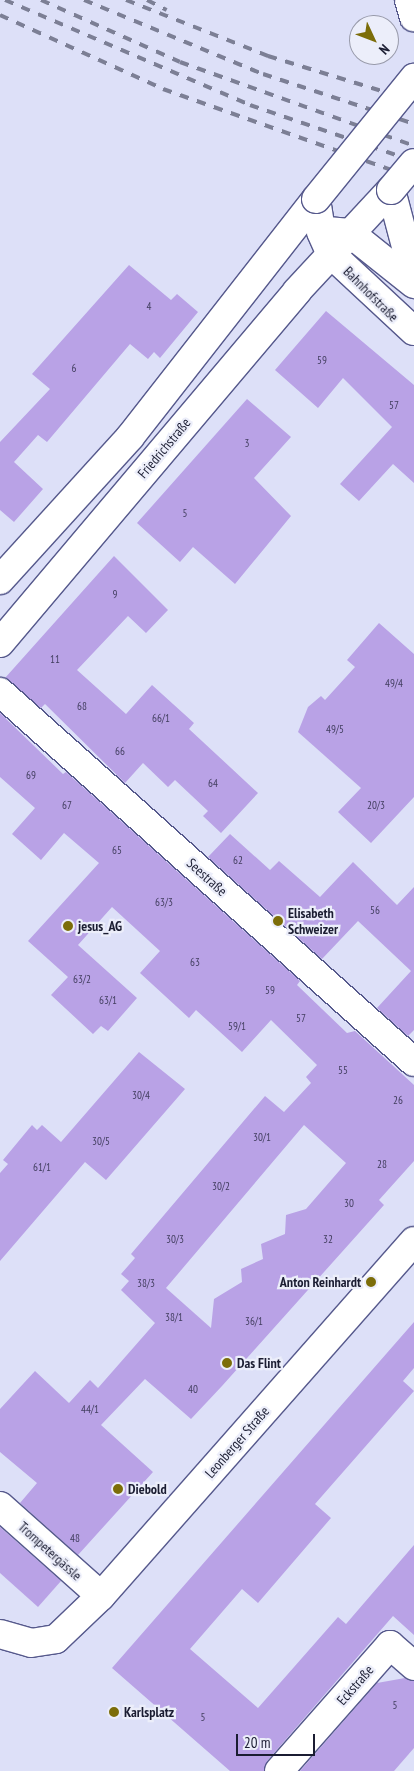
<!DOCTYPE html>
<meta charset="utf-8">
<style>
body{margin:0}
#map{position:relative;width:414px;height:1771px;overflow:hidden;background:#dde0f8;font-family:"PT Sans Narrow",sans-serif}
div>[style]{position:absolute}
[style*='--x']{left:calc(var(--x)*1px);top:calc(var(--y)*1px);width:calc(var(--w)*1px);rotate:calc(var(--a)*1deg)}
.building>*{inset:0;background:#b9a2e6}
.roads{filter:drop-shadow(1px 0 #56598c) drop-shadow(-1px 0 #56598c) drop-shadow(0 1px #56598c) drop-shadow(0 -1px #56598c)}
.minor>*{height:28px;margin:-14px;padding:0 14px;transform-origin:14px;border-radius:14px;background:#fff}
.major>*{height:28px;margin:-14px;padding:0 14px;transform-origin:14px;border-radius:14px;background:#fff}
.rail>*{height:4px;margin-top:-2px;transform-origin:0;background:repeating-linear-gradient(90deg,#7c7f95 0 9px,transparent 0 18px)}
.bridges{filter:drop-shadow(1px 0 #56598c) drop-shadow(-1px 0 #56598c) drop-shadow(0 1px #56598c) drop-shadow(0 -1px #56598c)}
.major-bridge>*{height:28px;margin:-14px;padding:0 14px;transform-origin:14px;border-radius:14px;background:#fff}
.dots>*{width:14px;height:14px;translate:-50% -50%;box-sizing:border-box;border:2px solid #eceefa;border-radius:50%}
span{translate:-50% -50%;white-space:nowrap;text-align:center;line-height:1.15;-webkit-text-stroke:4.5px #eceefa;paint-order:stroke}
.number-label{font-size:11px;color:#423e5f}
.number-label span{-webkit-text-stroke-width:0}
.street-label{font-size:14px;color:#1b1d32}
.poi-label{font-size:14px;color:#1b1d32;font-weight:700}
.left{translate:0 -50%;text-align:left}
.right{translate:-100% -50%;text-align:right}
.north{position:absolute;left:349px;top:15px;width:50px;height:50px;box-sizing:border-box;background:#eceefa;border:1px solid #989aaa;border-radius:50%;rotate:133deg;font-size:14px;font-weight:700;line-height:20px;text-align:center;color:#1b1d32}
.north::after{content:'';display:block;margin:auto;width:18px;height:22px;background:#7c6d09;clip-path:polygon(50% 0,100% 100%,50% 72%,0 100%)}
.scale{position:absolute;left:236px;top:1734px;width:79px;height:22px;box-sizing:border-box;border:2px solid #1b1d32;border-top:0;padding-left:6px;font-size:15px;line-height:18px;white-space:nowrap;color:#1b1d32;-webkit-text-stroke:4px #eceefa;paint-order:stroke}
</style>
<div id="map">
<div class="building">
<i style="clip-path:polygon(129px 265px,171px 300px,177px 294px,198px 312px,160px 358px,154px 352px,148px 359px,130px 344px,47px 442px,38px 435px,14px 462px,43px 489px,14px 522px,0 510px,0 442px,50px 389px,32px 374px)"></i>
<i style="clip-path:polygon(326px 311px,414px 385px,414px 483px,393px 464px,359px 501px,340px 484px,392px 427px,343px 378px,318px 408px,275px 370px)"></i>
<i style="clip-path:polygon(247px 399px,291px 437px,254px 478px,291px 516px,235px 584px,193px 547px,180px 562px,137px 523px)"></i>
<i style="clip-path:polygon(114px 556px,168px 610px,146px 633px,128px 616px,77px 670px,126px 714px,152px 685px,194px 723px,189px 729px,258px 793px,221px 833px,203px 816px,208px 811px,175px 780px,168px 787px,143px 763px,125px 783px,45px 704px,41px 708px,5px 678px)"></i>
<i style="clip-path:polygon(379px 623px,414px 654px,414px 797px,371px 843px,338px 812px,361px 788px,298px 732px,308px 707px,321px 696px,325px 700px,355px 667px,347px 660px)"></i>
<i style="clip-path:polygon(evenodd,0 713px,63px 774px,66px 772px,300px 981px,297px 985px,347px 1033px,355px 1031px,414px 1085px,414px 1161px,379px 1200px,384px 1205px,222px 1386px,191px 1419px,145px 1379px,101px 1425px,153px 1472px,78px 1555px,20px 1503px,37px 1483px,0 1452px,0 1409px,35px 1371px,69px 1403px,90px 1380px,98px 1388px,155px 1323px,121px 1290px,129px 1281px,121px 1274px,135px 1258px,131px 1254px,265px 1096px,284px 1112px,311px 1083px,306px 1077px,317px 1065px,271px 1020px,242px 1052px,196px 1010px,189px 1018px,140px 973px,160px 951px,112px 907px,78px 945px,137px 998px,108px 1031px,101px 1026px,93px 1034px,51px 995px,68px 977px,28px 941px,99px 863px,64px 833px,41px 860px,12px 834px,35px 808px,0 777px,0 713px,304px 1125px,346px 1163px,306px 1209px,286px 1215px,285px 1234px,261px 1244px,263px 1259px,241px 1269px,242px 1282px,214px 1299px,211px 1328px,166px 1288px,304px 1125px)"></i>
<i style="clip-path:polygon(230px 834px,270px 870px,279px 861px,320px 897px,353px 862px,397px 905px,414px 887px,414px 1030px,408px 1036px,377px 1008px,411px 971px,358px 921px,322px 959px,208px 857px)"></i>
<i style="clip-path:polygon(139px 1052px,185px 1089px,106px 1180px,85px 1162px,0 1261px,0 1173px,8px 1164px,3px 1160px,32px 1125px,37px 1130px,42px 1125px,61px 1142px)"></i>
<i style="clip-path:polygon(414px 1322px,414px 1368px,403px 1381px,414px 1391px,315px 1504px,331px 1518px,258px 1603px,242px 1589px,190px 1649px,258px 1708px,338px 1617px,346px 1624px,414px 1545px,414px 1635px,393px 1616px,267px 1761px,264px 1771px,230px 1771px,112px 1668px)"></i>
<i style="clip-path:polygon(0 1527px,61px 1581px,38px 1607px,0 1573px)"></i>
<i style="clip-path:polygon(405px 1678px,414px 1681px,414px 1748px,394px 1771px,300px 1771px,377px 1683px)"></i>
</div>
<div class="roads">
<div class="minor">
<i style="--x:391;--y:190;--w:90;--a:75.2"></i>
<i style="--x:316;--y:199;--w:33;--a:81"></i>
<i style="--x:321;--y:232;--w:24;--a:66"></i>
<i style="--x:331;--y:254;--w:113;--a:42.9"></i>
<i style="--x:327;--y:231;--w:23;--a:5"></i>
<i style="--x:350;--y:233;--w:82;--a:38.6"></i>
<i style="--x:0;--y:692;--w:555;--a:41.79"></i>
<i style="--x:0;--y:1506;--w:135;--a:41.7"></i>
<i style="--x:0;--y:1634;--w:32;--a:16"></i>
<i style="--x:31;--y:1643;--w:25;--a:-9"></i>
<i style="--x:56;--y:1639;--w:62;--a:-43.7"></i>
<i style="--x:101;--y:1596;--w:473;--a:-48.6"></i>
<i style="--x:279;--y:1771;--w:168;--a:-48.6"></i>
<i style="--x:390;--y:1645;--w:32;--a:41"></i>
</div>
<div class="major">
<i style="--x:409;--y:0;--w:18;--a:74"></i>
<i style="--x:0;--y:580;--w:193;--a:-47.7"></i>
<i style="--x:130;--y:437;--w:302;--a:-52"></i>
<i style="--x:0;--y:643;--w:461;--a:-49.8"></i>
<i style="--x:297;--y:291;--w:138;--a:-47.1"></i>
</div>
</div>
<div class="rail">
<i style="--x:5;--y:0;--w:267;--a:23.2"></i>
<i style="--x:250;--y:105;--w:173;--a:18.9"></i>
<i style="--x:41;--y:0;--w:152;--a:24"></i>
<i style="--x:180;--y:62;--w:249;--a:19.7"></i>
<i style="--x:84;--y:0;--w:194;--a:22.5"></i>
<i style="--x:263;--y:74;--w:159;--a:18.3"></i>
<i style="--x:126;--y:0;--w:153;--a:21.5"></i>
<i style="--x:268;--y:56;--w:153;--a:17.1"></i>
<i style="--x:147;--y:0;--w:22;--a:27"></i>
<i style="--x:0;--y:15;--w:179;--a:24.4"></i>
<i style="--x:163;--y:89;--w:266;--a:19.5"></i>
</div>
<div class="bridges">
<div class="major-bridge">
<i style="--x:391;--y:190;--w:35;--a:-50"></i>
<i style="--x:316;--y:199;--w:156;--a:-51"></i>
</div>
</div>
<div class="dots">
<i style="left:278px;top:921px;background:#7c6d09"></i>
<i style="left:68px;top:926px;background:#7c6d09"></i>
<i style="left:371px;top:1282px;background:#7c6d09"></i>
<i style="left:227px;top:1363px;background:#7c6d09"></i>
<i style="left:118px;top:1489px;background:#7c6d09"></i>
<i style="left:114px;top:1712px;background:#7c6d09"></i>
</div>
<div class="number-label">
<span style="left:149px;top:306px">4</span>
<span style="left:322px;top:360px">59</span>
<span style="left:74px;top:368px">6</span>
<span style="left:394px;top:405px">57</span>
<span style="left:247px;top:443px">3</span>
<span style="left:185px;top:513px">5</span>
<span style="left:115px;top:594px">9</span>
<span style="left:55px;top:659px">11</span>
<span style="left:394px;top:683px">49/4</span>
<span style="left:82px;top:706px">68</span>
<span style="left:161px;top:718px">66/1</span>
<span style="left:335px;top:729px">49/5</span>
<span style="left:120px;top:751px">66</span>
<span style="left:31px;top:775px">69</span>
<span style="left:213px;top:783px">64</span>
<span style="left:67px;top:805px">67</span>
<span style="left:376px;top:805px">20/3</span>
<span style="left:117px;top:850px">65</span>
<span style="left:238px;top:860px">62</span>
<span style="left:164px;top:902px">63/3</span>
<span style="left:375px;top:910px">56</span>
<span style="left:195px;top:962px">63</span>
<span style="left:82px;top:979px">63/2</span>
<span style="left:270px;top:990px">59</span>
<span style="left:108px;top:1000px">63/1</span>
<span style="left:301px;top:1018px">57</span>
<span style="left:237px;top:1026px">59/1</span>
<span style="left:343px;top:1070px">55</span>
<span style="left:141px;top:1095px">30/4</span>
<span style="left:398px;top:1100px">26</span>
<span style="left:262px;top:1137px">30/1</span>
<span style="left:101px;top:1141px">30/5</span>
<span style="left:382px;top:1164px">28</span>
<span style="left:42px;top:1167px">61/1</span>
<span style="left:221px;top:1186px">30/2</span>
<span style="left:349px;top:1203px">30</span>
<span style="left:175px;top:1239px">30/3</span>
<span style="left:328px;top:1239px">32</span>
<span style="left:146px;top:1283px">38/3</span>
<span style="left:174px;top:1317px">38/1</span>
<span style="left:254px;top:1321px">36/1</span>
<span style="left:193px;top:1389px">40</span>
<span style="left:90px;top:1409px">44/1</span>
<span style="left:75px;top:1538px">48</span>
<span style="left:395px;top:1705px">5</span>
<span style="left:203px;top:1717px">5</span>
</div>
<div class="street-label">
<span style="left:371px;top:294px;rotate:45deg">Bahnhofstraße</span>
<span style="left:164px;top:448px;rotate:-50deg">Friedrichstraße</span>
<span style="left:207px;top:877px;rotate:42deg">Seestraße</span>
<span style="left:237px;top:1442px;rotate:-49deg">Leonberger Straße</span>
<span style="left:50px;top:1551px;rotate:42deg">Trompetergässle</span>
<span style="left:355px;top:1685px;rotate:-49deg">Eckstraße</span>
</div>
<div class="poi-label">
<span class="left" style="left:288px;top:921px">Elisabeth<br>Schweizer</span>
<span class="left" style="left:78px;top:926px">jesus_AG</span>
<span class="right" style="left:361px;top:1282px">Anton Reinhardt</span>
<span class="left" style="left:237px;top:1363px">Das Flint</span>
<span class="left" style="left:128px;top:1489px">Diebold</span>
<span class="left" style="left:124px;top:1712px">Karlsplatz</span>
</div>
<div class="north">N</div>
<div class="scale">20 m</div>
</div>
